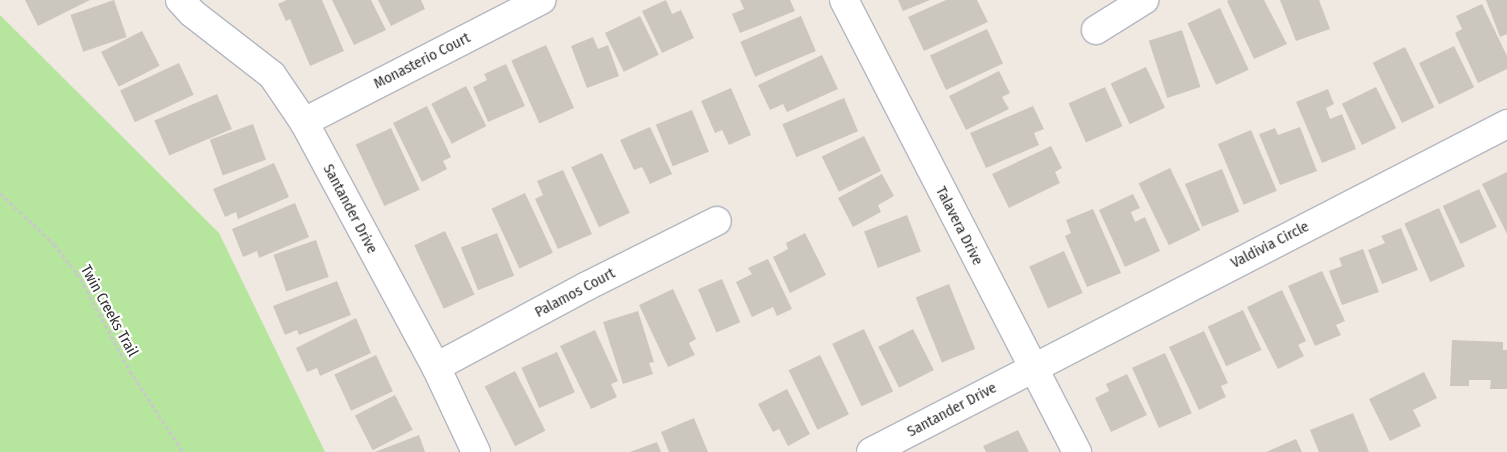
<!DOCTYPE html>
<style>
body{margin:0}
#map{position:relative;width:1507px;height:452px;overflow:hidden;background:#efe9e1;font-family:"Fira Sans Condensed",sans-serif}
div>[style]{position:absolute}
[style*='--x']{left:calc(var(--x)*1px);top:calc(var(--y)*1px);width:calc(var(--w)*1px);rotate:calc(var(--a)*1deg)}
.green>*{inset:0;background:#b6e59e}
.building>*{inset:0;background:#cbc7bf;transform-origin:0 0}
.path>*{height:3px;margin-top:-1.5px;transform-origin:0;background:repeating-linear-gradient(90deg,#c9c9c9 0 4px,transparent 0 6.5px)}
.roads{filter:drop-shadow(1px 0 #b4b7c1) drop-shadow(-1px 0 #b4b7c1) drop-shadow(0 1px #b4b7c1) drop-shadow(0 -1px #b4b7c1)}
.minor>*{height:28px;margin:-14px;padding:0 14px;transform-origin:14px;border-radius:14px;background:#fff}
span{translate:-50% -50%;white-space:nowrap;text-align:center;line-height:1.15;-webkit-text-stroke:4.5px #fff;paint-order:stroke}
.street-label{font-size:15px;color:#2e2e2e}
</style>
<div id="map">
<div class="green">
<i style="clip-path:polygon(0 15px,219px 233px,325px 452px,0 452px)"></i>
</div>
<div class="building">
<i style="clip-path:polygon(25px 0,90px 0,38px 26px)"></i>
<i style="left:114px;top:0;width:39px;height:46px;rotate:71deg"></i>
<i style="clip-path:polygon(287px 0,322px 0,344px 51px,310px 66px,290px 19px,286px 21px,278px 4px)"></i>
<i style="clip-path:polygon(332px 0,371px 0,386px 30px,354px 45px)"></i>
<i style="clip-path:polygon(378px 0,421px 0,425px 9px,391px 26px)"></i>
<i style="clip-path:polygon(666px 0,672px 14px,681px 10px,694px 38px,662px 53px,642px 11px)"></i>
<i style="clip-path:polygon(740px 0,790px 0,795px 11px,740px 33px,732px 14px,744px 9px)"></i>
<i style="clip-path:polygon(898px 0,930px 0,903px 11px)"></i>
<i style="clip-path:polygon(946px 0,977px 0,988px 22px,924px 51px,908px 17px)"></i>
<i style="clip-path:polygon(1229px 0,1264px 0,1287px 44px,1254px 59px,1227px 1px)"></i>
<i style="clip-path:polygon(1280px 0,1319px 0,1330px 29px,1296px 41px)"></i>
<i style="clip-path:polygon(1486px 0,1507px 0,1507px 34px,1500px 37px)"></i>
<i style="clip-path:polygon(1482px 4px,1507px 56px,1507px 69px,1478px 83px,1455px 33px,1462px 29px,1456px 16px)"></i>
<i style="left:1220px;top:8px;width:68px;height:36px;rotate:65deg"></i>
<i style="left:640px;top:16px;width:43px;height:39px;rotate:64deg"></i>
<i style="left:801px;top:16px;width:38px;height:66px;rotate:67deg"></i>
<i style="left:987px;top:29px;width:38px;height:63px;rotate:65deg"></i>
<i style="left:1182px;top:30px;width:60px;height:35px;rotate:72deg"></i>
<i style="left:142px;top:31px;width:39px;height:46px;rotate:63deg"></i>
<i style="clip-path:polygon(593px 37px,598px 49px,608px 45px,619px 76px,587px 88px,571px 46px)"></i>
<i style="left:546px;top:45px;width:69px;height:38px;rotate:66deg"></i>
<i style="left:1454px;top:46px;width:46px;height:39px;rotate:64deg"></i>
<i style="left:1405px;top:47px;width:67px;height:36px;rotate:64deg"></i>
<i style="clip-path:polygon(822px 55px,838px 89px,787px 112px,783px 104px,770px 110px,758px 85px)"></i>
<i style="left:179px;top:63px;width:35px;height:65px;rotate:65deg"></i>
<i style="clip-path:polygon(506px 64px,525px 106px,488px 122px,473px 87px,487px 80px,484px 74px)"></i>
<i style="left:1146px;top:67px;width:45px;height:39px;rotate:65deg"></i>
<i style="clip-path:polygon(999px 71px,1010px 93px,1002px 97px,1009px 109px,966px 130px,949px 96px)"></i>
<i style="left:466px;top:86px;width:45px;height:39px;rotate:63deg"></i>
<i style="left:1105px;top:87px;width:43px;height:40px;rotate:66deg"></i>
<i style="left:1376px;top:87px;width:46px;height:38px;rotate:64deg"></i>
<i style="clip-path:polygon(731px 88px,751px 135px,729px 145px,722px 130px,715px 133px,701px 101px)"></i>
<i style="clip-path:polygon(1328px 89px,1334px 104px,1326px 108px,1330px 119px,1342px 114px,1356px 149px,1322px 163px,1296px 102px)"></i>
<i style="left:217px;top:94px;width:38px;height:68px;rotate:67deg"></i>
<i style="left:844px;top:98px;width:36px;height:67px;rotate:67deg"></i>
<i style="clip-path:polygon(427px 106px,451px 157px,443px 161px,447px 169px,422px 182px,393px 123px)"></i>
<i style="clip-path:polygon(1033px 106px,1044px 129px,1034px 133px,1039px 145px,986px 168px,970px 133px)"></i>
<i style="left:692px;top:110px;width:45px;height:39px;rotate:68deg"></i>
<i style="left:253px;top:124px;width:38px;height:46px;rotate:70deg"></i>
<i style="clip-path:polygon(650px 127px,672px 174px,650px 184px,642px 167px,634px 170px,620px 140px)"></i>
<i style="clip-path:polygon(1300px 127px,1317px 171px,1280px 185px,1259px 134px,1275px 128px,1278px 135px)"></i>
<i style="left:391px;top:128px;width:68px;height:39px;rotate:65deg"></i>
<i style="left:1251px;top:130px;width:66px;height:36px;rotate:67deg"></i>
<i style="left:864px;top:136px;width:39px;height:47px;rotate:64deg"></i>
<i style="clip-path:polygon(1051px 146px,1062px 168px,1055px 172px,1060px 183px,1009px 208px,992px 174px)"></i>
<i style="left:602px;top:153px;width:66px;height:34px;rotate:65deg"></i>
<i style="clip-path:polygon(274px 163px,289px 197px,238px 219px,236px 212px,225px 217px,213px 189px)"></i>
<i style="left:1170px;top:168px;width:69px;height:35px;rotate:64deg"></i>
<i style="left:1222px;top:169px;width:46px;height:40px;rotate:68deg"></i>
<i style="clip-path:polygon(563px 170px,592px 234px,558px 249px,535px 199px,543px 195px,537px 181px)"></i>
<i style="clip-path:polygon(1507px 172px,1507px 234px,1482px 184px)"></i>
<i style="clip-path:polygon(882px 174px,894px 196px,878px 205px,881px 212px,853px 227px,838px 198px)"></i>
<i style="left:1479px;top:189px;width:42px;height:40px;rotate:65deg"></i>
<i style="left:525px;top:193px;width:66px;height:37px;rotate:65deg"></i>
<i style="clip-path:polygon(1133px 194px,1140px 208px,1131px 212px,1135px 222px,1145px 217px,1160px 251px,1125px 267px,1099px 210px)"></i>
<i style="clip-path:polygon(295px 203px,309px 237px,259px 258px,257px 251px,243px 257px,232px 229px)"></i>
<i style="left:1439px;top:208px;width:64px;height:38px;rotate:66deg"></i>
<i style="clip-path:polygon(1093px 209px,1121px 273px,1087px 287px,1065px 236px,1071px 233px,1066px 220px)"></i>
<i style="left:907px;top:215px;width:39px;height:46px;rotate:69deg"></i>
<i style="clip-path:polygon(1401px 228px,1418px 270px,1382px 284px,1368px 250px,1385px 243px,1381px 236px)"></i>
<i style="left:445px;top:231px;width:70px;height:34px;rotate:65deg"></i>
<i style="left:497px;top:233px;width:46px;height:39px;rotate:68deg"></i>
<i style="clip-path:polygon(805px 233px,826px 275px,790px 293px,773px 257px,788px 249px,786px 243px)"></i>
<i style="left:316px;top:240px;width:39px;height:45px;rotate:71deg"></i>
<i style="clip-path:polygon(1363px 249px,1379px 292px,1342px 305px,1329px 271px,1342px 266px,1339px 258px)"></i>
<i style="left:1064px;top:251px;width:46px;height:38px;rotate:66deg"></i>
<i style="clip-path:polygon(768px 259px,792px 309px,777px 316px,773px 307px,752px 317px,736px 282px,752px 274px,748px 268px)"></i>
<i style="clip-path:polygon(1322px 271px,1345px 321px,1336px 325px,1341px 335px,1315px 346px,1288px 286px)"></i>
<i style="left:722px;top:279px;width:47px;height:26px;rotate:67deg"></i>
<i style="clip-path:polygon(337px 281px,351px 315px,299px 335px,297px 330px,285px 335px,273px 306px)"></i>
<i style="left:949px;top:284px;width:70px;height:36px;rotate:68deg"></i>
<i style="clip-path:polygon(673px 289px,696px 339px,689px 343px,695px 355px,668px 367px,639px 305px)"></i>
<i style="clip-path:polygon(1282px 290px,1306px 341px,1298px 345px,1304px 356px,1278px 369px,1247px 307px)"></i>
<i style="left:1243px;top:310px;width:44px;height:39px;rotate:65deg"></i>
<i style="clip-path:polygon(638px 311px,654px 362px,649px 363px,653px 374px,623px 384px,603px 322px)"></i>
<i style="clip-path:polygon(356px 318px,371px 353px,320px 376px,317px 368px,307px 372px,296px 348px)"></i>
<i style="left:864px;top:329px;width:69px;height:35px;rotate:65deg"></i>
<i style="left:913px;top:329px;width:46px;height:39px;rotate:63deg"></i>
<i style="clip-path:polygon(595px 330px,618px 381px,611px 384px,617px 397px,591px 409px,560px 346px)"></i>
<i style="clip-path:polygon(1204px 331px,1228px 383px,1221px 386px,1226px 397px,1199px 410px,1169px 347px)"></i>
<i style="clip-path:polygon(1452px 340px,1503px 342px,1503px 350px,1507px 350px,1507px 389px,1490px 389px,1491px 380px,1469px 380px,1469px 386px,1450px 386px)"></i>
<i style="left:557px;top:352px;width:44px;height:39px;rotate:66deg"></i>
<i style="left:1165px;top:353px;width:66px;height:36px;rotate:66deg"></i>
<i style="left:376px;top:355px;width:40px;height:46px;rotate:65deg"></i>
<i style="left:820px;top:355px;width:66px;height:35px;rotate:64deg"></i>
<i style="left:515px;top:371px;width:67px;height:34px;rotate:63deg"></i>
<i style="clip-path:polygon(1424px 372px,1437px 398px,1413px 410px,1421px 426px,1390px 441px,1369px 399px)"></i>
<i style="clip-path:polygon(1127px 374px,1147px 415px,1111px 432px,1095px 398px,1109px 391px,1106px 384px)"></i>
<i style="clip-path:polygon(787px 389px,810px 434px,788px 446px,779px 429px,773px 432px,758px 404px)"></i>
<i style="left:395px;top:395px;width:39px;height:45px;rotate:63deg"></i>
<i style="clip-path:polygon(1353px 413px,1369px 452px,1319px 452px,1310px 430px)"></i>
<i style="clip-path:polygon(694px 418px,708px 452px,669px 452px,661px 432px)"></i>
<i style="clip-path:polygon(1018px 430px,1029px 452px,986px 452px,983px 446px)"></i>
<i style="clip-path:polygon(419px 435px,425px 452px,375px 452px)"></i>
<i style="clip-path:polygon(1296px 439px,1302px 452px,1266px 452px)"></i>
<i style="clip-path:polygon(657px 442px,661px 452px,630px 452px)"></i>
</div>
<div class="path">
<i style="--x:0;--y:193;--w:74;--a:43.4"></i>
<i style="--x:54;--y:244;--w:37;--a:52"></i>
<i style="--x:77;--y:273;--w:111;--a:61.6"></i>
<i style="--x:130;--y:371;--w:97;--a:56.8"></i>
</div>
<div class="roads">
<div class="minor">
<i style="--x:180;--y:0;--w:18;--a:47"></i>
<i style="--x:192;--y:13;--w:101;--a:37.8"></i>
<i style="--x:272;--y:75;--w:57;--a:55.8"></i>
<i style="--x:304;--y:122;--w:278;--a:61.7"></i>
<i style="--x:436;--y:367;--w:94;--a:64.8"></i>
<i style="--x:844;--y:0;--w:509;--a:62.73"></i>
<i style="--x:1096;--y:30;--w:57;--a:-32"></i>
<i style="--x:304;--y:122;--w:267;--a:-27.2"></i>
<i style="--x:436;--y:367;--w:171;--a:-28.2"></i>
<i style="--x:587;--y:286;--w:145;--a:-26.6"></i>
<i style="--x:871;--y:452;--w:716;--a:-27.28"></i>
</div>
</div>
<div class="street-label">
<span style="left:422px;top:61px;rotate:-27deg">Monasterio Court</span>
<span style="left:350px;top:209px;rotate:62deg">Santander Drive</span>
<span style="left:959px;top:226px;rotate:63deg">Talavera Drive</span>
<span style="left:1270px;top:245px;rotate:-27deg">Valdivia Circle</span>
<span style="left:575px;top:293px;rotate:-28deg">Palamos Court</span>
<span style="left:109px;top:311px;rotate:61deg">Twin Creeks Trail</span>
<span style="left:952px;top:410px;rotate:-28deg">Santander Drive</span>
</div>
</div>
